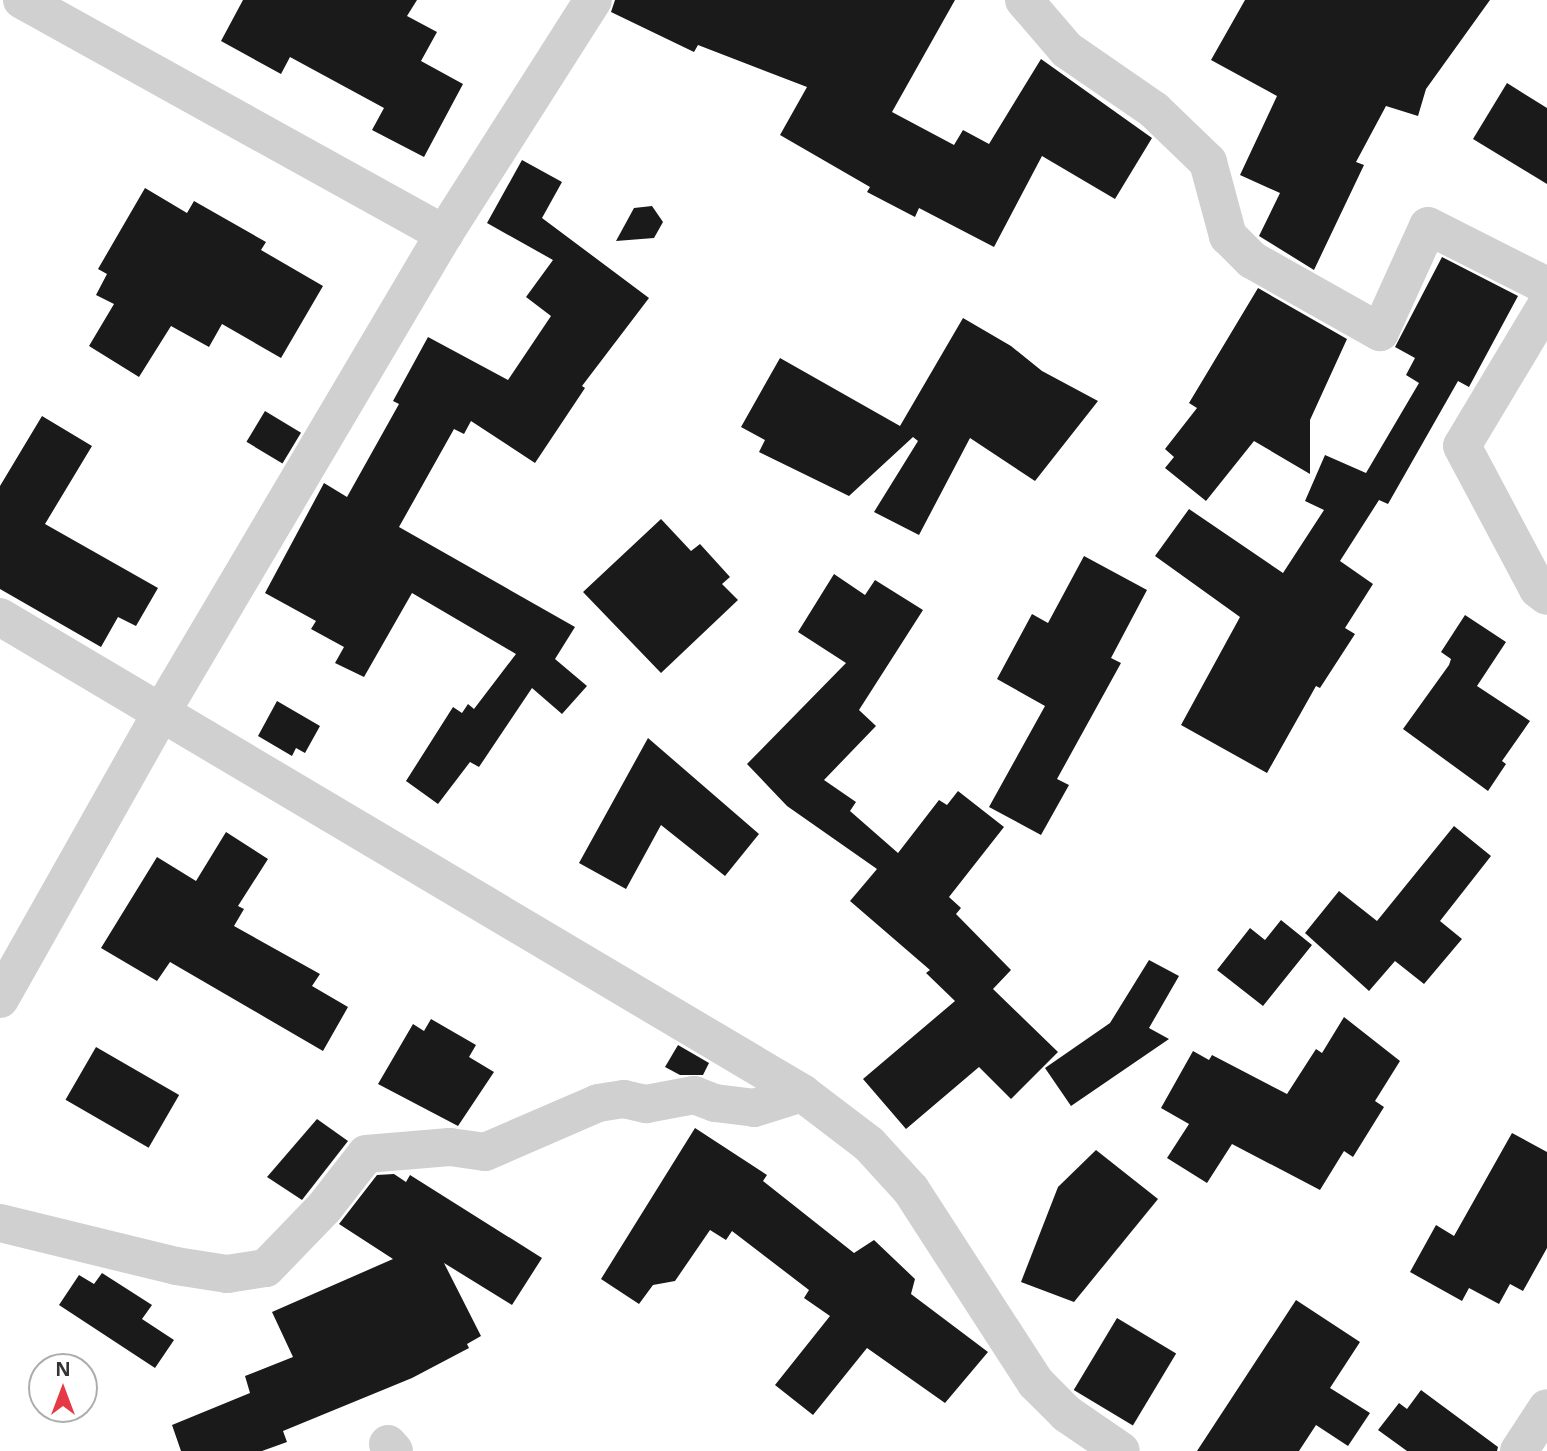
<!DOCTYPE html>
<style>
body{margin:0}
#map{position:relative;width:1547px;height:1451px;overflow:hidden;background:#fff;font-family:"Noto Sans",sans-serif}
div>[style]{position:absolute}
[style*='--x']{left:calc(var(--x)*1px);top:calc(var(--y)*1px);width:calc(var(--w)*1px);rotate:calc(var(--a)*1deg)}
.building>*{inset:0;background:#1a1a1a;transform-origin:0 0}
.minor>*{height:38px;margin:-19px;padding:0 19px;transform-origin:19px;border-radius:19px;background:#d0d0d0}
span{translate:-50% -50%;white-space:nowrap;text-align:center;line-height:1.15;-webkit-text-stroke:7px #fff;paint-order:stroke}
.north{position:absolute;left:28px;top:1353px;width:70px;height:70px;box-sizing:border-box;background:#fff;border:2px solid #adadad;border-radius:50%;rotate:0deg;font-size:19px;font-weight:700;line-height:28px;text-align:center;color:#333}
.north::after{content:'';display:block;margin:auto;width:24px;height:32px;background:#e63946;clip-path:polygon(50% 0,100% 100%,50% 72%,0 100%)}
</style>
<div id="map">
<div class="building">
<i style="clip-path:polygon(243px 0,417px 0,407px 16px,437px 32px,421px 61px,463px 84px,424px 157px,372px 130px,384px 108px,290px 57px,281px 74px,221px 41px)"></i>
<i style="clip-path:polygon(615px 0,955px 0,892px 112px,954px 145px,963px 130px,989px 144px,1041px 59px,1152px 138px,1115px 199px,1042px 156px,994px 247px,919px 208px,915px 217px,867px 192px,870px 187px,780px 135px,807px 87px,698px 45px,694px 52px,611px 12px)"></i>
<i style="clip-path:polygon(1245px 0,1490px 0,1426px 89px,1418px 116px,1386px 106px,1356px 162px,1364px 165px,1314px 270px,1259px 236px,1280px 193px,1240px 175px,1277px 96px,1211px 60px)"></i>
<i style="clip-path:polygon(1507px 83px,1547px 108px,1547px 184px,1473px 139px)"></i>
<i style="clip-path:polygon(522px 160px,562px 182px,542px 218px,649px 298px,582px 386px,585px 388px,535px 463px,471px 421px,464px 434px,454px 429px,399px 527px,575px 627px,555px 659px,587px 686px,562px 714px,532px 688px,479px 767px,470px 762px,438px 804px,406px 781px,453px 707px,462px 713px,468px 704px,474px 709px,516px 654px,412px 593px,364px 677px,335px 663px,344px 647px,311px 629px,316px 621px,265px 593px,324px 483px,347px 497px,399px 404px,393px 401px,428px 337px,508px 380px,551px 316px,526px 297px,553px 260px,487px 223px)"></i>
<i style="clip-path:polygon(145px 188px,187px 213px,194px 201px,266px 242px,261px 250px,323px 286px,281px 358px,222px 324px,209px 347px,171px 326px,139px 377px,89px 346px,114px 304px,96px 295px,107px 274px,98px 269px)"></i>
<i style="clip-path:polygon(652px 206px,663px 222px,654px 238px,616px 241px,634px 208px)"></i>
<i style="clip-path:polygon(1442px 257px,1518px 296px,1469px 387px,1458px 381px,1388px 504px,1379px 500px,1340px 561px,1373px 584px,1345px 628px,1355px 634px,1320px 688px,1316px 686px,1267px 773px,1181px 725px,1240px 617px,1155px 556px,1189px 509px,1283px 573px,1324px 510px,1305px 501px,1325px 455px,1366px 473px,1419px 383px,1406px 375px,1415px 358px,1395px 347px)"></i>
<i style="clip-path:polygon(1258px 288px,1347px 339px,1310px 420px,1310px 474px,1254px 441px,1206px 501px,1165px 468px,1174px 457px,1165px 449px,1197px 408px,1189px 403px)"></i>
<i style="clip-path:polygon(963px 318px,1011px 346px,1042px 371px,1098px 401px,1035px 481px,970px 438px,919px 535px,874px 512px,918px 441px,913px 437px,849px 496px,759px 452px,765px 440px,741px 427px,780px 358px,900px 426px)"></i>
<i style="left:265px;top:411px;width:42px;height:36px;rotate:31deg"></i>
<i style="clip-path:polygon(42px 416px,92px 446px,45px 524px,158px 588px,136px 626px,118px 617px,101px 647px,0 589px,0 486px)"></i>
<i style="clip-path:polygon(661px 519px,691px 551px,700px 544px,730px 577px,722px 584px,738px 600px,661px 673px,583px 592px)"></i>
<i style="clip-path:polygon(1084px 556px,1147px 590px,1111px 658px,1121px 663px,1057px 779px,1069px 785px,1041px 835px,989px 807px,1045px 706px,997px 679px,1032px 614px,1048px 623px)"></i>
<i style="clip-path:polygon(834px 574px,865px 595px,875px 580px,923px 610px,859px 710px,876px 726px,824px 780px,856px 802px,850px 811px,898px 853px,939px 800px,947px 805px,958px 791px,1004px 827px,949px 897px,961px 908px,956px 914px,1011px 970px,993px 989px,1058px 1052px,1011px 1099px,979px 1067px,906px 1129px,863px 1079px,955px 1001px,926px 973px,930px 970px,850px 901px,877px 869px,787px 806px,747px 764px,846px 663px,798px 632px)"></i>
<i style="clip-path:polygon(1465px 615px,1506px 642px,1477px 686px,1530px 721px,1502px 761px,1506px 764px,1488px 791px,1403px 729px,1449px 665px,1451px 659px,1441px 652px)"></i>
<i style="clip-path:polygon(277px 701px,320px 726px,305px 753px,296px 748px,292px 756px,258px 736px)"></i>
<i style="clip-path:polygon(648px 738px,759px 834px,725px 876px,661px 825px,626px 889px,579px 863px)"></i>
<i style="clip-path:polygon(1454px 826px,1491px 856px,1440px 921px,1462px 939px,1424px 984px,1395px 961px,1369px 991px,1305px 933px,1339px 891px,1377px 921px)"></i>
<i style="clip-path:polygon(226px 832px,268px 859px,238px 906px,244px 909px,234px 926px,320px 974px,312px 986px,348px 1007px,323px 1051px,170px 962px,157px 981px,101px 948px,157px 857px,196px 881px)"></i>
<i style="clip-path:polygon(1281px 920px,1312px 945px,1263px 1006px,1217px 970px,1250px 928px,1265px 940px)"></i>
<i style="clip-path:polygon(1149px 960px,1179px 976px,1149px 1028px,1169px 1039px,1071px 1106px,1045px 1068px,1110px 1023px)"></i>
<i style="clip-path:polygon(1344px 1017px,1400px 1061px,1375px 1101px,1384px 1107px,1353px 1157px,1344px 1151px,1320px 1190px,1232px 1144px,1207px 1183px,1167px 1158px,1189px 1124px,1161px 1108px,1193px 1051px,1209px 1060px,1212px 1055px,1287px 1094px,1316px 1049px,1322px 1053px)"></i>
<i style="clip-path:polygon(431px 1019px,476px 1045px,469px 1057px,494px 1072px,458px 1126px,378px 1084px,413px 1024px,424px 1031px)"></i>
<i style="clip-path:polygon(678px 1045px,709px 1063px,703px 1075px,680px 1075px,665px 1067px)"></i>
<i style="left:96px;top:1047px;width:96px;height:61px;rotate:30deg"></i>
<i style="clip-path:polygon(317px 1119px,348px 1141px,302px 1200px,267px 1177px)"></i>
<i style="clip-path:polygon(695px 1128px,767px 1175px,763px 1181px,854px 1253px,874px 1240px,915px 1279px,911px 1294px,988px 1352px,945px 1403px,867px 1348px,813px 1415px,775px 1385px,830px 1316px,804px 1298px,809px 1290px,732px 1231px,726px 1240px,710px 1230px,675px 1281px,653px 1285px,639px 1304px,601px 1279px)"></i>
<i style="clip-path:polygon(1512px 1133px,1547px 1152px,1547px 1248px,1523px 1291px,1510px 1284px,1499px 1304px,1469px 1288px,1462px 1301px,1410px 1272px,1436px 1225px,1454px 1236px)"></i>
<i style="clip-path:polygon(1096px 1150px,1158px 1199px,1074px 1302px,1021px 1282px,1058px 1187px)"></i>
<i style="clip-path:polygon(394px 1174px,406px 1182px,410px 1175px,542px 1258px,512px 1305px,444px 1263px,481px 1336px,467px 1344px,469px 1348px,412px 1378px,283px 1431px,287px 1442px,262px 1451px,181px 1451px,172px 1425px,250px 1393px,245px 1376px,293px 1357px,272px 1312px,393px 1259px,339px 1224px,377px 1175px)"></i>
<i style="clip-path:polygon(102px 1273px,152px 1305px,142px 1319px,174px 1340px,155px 1368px,59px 1305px,79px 1275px,94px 1284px)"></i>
<i style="clip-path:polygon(1296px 1300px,1360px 1342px,1330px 1388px,1370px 1413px,1348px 1446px,1316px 1425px,1299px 1451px,1197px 1451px)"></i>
<i style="left:1117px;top:1318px;width:69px;height:84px;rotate:31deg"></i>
<i style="clip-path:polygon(1421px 1390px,1498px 1447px,1497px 1451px,1407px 1451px,1378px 1430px,1399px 1403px,1407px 1409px)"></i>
</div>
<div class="minor">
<i style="--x:22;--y:0;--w:483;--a:29"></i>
<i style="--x:1024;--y:0;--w:66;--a:49.3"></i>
<i style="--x:1067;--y:50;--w:106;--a:34.6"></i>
<i style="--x:1154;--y:110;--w:75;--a:43.9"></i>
<i style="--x:1208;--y:162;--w:77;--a:74.9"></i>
<i style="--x:1228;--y:236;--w:34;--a:45"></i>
<i style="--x:1252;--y:260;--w:147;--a:29.4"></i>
<i style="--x:1380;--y:332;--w:116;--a:-65.6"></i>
<i style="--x:1428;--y:226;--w:133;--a:26.8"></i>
<i style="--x:1547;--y:304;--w:165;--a:120.9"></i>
<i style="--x:1462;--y:446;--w:162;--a:62"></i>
<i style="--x:1538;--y:589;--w:11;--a:38"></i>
<i style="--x:0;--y:617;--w:933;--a:30.69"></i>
<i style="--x:802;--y:1093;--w:84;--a:37.3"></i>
<i style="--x:869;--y:1144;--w:62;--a:47.6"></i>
<i style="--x:911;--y:1190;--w:230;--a:57.1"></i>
<i style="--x:1036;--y:1383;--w:44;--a:45"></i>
<i style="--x:1067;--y:1414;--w:65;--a:34.4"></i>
<i style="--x:0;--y:999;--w:330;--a:-60.6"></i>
<i style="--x:162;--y:711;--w:554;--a:-59.41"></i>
<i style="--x:444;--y:234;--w:277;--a:-57.5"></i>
<i style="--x:0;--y:1223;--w:181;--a:13.7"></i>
<i style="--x:176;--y:1266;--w:52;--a:8.9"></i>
<i style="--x:227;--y:1274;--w:39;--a:-9"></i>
<i style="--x:266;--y:1268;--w:83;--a:-46"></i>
<i style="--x:324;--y:1208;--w:68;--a:-52.1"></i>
<i style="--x:366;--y:1154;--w:84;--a:-4.8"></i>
<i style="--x:450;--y:1147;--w:35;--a:8"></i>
<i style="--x:485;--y:1152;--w:123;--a:-23.4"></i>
<i style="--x:598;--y:1103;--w:26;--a:-9"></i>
<i style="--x:624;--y:1099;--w:23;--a:13"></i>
<i style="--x:646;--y:1104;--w:49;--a:-10.6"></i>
<i style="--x:694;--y:1095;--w:22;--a:21"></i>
<i style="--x:715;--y:1103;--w:39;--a:7"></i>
<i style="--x:754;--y:1108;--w:50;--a:-17.4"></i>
<i style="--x:388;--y:1444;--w:9;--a:49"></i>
<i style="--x:1519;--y:1451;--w:51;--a:-56.9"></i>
</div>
<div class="north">N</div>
</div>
